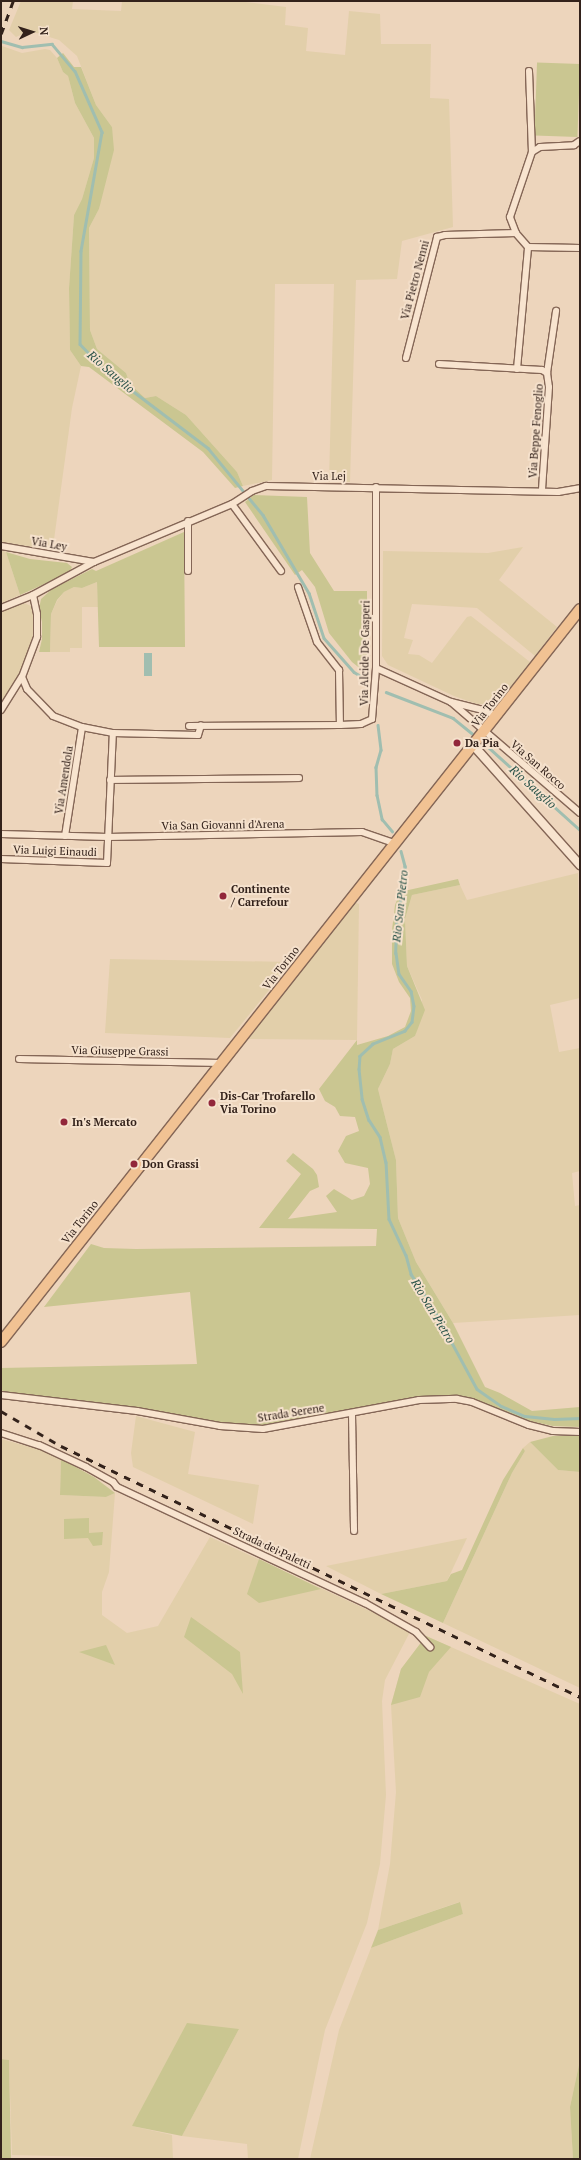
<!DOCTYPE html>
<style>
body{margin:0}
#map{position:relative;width:581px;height:2160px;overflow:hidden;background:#edd5bc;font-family:"PT Serif",serif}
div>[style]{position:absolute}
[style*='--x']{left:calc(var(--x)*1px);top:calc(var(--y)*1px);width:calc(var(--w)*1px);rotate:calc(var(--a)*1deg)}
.farmland>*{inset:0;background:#e2cfaa}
.green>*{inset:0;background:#cac691;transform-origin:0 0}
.water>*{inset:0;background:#a0beb0;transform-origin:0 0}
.stream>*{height:2.5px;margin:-1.25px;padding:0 1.25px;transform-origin:1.25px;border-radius:1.25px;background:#a0beb0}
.roads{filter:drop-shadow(1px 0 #846656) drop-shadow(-1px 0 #846656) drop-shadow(0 1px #846656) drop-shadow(0 -1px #846656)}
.minor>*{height:6px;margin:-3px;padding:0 3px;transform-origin:3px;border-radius:3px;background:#f8e4cf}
.tertiary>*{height:8px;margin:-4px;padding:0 4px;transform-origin:4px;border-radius:4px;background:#f8e4cf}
.primary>*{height:10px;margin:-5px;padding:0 5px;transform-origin:5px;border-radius:5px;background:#f1c293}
.rail>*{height:2.5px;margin-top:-1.25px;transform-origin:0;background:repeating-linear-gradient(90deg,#33221b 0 7px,transparent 0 14px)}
.dots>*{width:11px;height:11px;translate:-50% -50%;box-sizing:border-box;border:2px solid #f5e1cc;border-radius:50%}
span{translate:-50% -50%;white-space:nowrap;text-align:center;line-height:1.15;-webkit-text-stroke:4px #f5e1cc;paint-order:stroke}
.street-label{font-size:11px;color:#33221b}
.poi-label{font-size:11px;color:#33221b;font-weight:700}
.left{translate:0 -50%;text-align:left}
.water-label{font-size:12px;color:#2a5349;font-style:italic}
.frame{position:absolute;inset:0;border:2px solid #33221b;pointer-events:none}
.north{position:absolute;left:12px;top:12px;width:40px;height:40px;-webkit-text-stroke:3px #f5e1cc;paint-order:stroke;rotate:86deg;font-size:11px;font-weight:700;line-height:16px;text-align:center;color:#33221b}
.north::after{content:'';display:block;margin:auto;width:14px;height:18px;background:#33221b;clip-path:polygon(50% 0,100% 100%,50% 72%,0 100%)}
</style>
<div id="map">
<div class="farmland">
<i style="clip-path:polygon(21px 1px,73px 1px,72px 9px,121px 11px,122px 1px,237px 1px,286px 7px,285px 25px,308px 28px,306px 51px,345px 55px,349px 11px,380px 14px,381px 44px,431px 44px,430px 98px,449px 99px,453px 227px,402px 241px,397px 279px,356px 280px,350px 482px,329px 482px,334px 284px,275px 284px,272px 480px,243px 486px,237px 472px,186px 415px,156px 396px,145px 398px,130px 384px,126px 373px,97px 349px,90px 330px,89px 228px,99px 209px,112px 127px,96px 105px,77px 56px,59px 40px,30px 31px,16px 37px,9px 30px)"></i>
<i style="clip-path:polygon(2px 46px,22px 53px,45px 49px,50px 50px,57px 58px,63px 72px,68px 76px,75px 103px,94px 138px,94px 158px,82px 199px,74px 215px,69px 288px,70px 350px,81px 366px,72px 408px,53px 547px,40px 548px,1px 542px)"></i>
<i style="clip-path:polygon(523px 547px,499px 580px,557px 627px,535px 656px,477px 608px,412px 604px,404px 638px,413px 640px,408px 654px,419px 655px,432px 663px,467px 617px,471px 616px,530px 662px,502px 698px,493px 704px,477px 704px,454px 696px,388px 665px,382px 656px,383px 551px,488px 553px)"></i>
<i style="clip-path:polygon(1px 550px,6px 552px,20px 595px,1px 603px)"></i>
<i style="clip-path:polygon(97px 582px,98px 607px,82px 607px,82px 648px,70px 648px,70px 652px,50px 652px,51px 614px,57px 601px,64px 592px,74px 587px,82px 588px)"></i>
<i style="clip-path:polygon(24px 603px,31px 606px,35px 622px,34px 638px,19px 676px,1px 706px,1px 612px)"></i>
<i style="clip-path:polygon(578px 873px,580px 998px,550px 1005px,559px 1052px,580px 1048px,580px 1171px,572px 1173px,575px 1206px,580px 1205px,580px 1315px,453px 1323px,416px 1262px,398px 1218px,396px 1160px,378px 1089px,390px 1064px,393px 1049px,415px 1036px,422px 1000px,407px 966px,405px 919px,412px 895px,460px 885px,467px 900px)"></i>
<i style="clip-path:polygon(354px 902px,359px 904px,357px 1040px,248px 1039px)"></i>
<i style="clip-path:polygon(110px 959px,292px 962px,230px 1038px,105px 1033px)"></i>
<i style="clip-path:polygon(136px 1416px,195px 1432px,188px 1474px,259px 1485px,253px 1524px,133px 1467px,131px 1453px)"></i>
<i style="clip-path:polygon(1px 1439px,41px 1450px,61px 1459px,60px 1495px,106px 1497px,115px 1493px,109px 1572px,102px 1592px,102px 1615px,127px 1633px,158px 1626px,210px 1537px,411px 1630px,385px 1680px,382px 1701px,386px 1795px,380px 1864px,367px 1923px,325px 2030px,298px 2159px,248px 2159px,247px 2144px,182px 2136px,239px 2029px,132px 2126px,172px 2135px,173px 2159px,12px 2155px,9px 2060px,1px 2059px)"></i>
<i style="clip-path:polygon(530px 1442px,558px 1470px,580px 1472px,580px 1688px,443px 1623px,512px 1473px,525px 1451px,523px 1448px)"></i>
<i style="clip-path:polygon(467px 1538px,447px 1581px,381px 1594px,326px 1566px)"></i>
<i style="clip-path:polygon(426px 1636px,580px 1704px,580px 2060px,570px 2107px,573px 2159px,310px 2159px,339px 2030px,371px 1948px,463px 1914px,459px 1902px,378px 1930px,390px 1864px,396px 1792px,391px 1705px,401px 1669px)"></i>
</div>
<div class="green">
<i style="clip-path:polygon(63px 53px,74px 67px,81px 67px,96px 105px,112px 127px,114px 150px,99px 209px,89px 228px,90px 330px,97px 349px,126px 373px,130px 384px,145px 398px,156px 396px,186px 415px,237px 472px,243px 486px,235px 488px,203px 452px,89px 367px,81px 366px,70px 350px,69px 288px,74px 215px,82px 199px,94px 158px,94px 138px,75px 103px,68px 76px,63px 72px,57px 58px)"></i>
<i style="left:580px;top:64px;width:73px;height:43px;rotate:92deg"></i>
<i style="clip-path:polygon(254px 495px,307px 497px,310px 553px,334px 591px,367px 591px,367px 674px,352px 662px,329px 633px,315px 587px,302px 570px,295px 575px,245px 502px)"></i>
<i style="clip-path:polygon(184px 532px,185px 647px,99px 647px,97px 582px,82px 588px,74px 587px,64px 592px,57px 600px,51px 614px,50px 652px,39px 652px,42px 639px,42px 622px,39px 609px,41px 599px,52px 589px,92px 569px,96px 571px)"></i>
<i style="clip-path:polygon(6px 552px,30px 559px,67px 563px,72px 567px,69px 573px,20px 595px)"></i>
<i style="clip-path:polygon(458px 879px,460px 885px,412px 895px,405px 919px,407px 966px,425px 1010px,415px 1036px,393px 1049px,390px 1064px,378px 1089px,396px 1160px,398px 1218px,416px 1262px,453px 1323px,485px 1387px,500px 1393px,532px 1411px,580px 1407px,580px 1427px,553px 1426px,525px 1420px,473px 1399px,457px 1396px,413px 1399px,262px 1426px,242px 1426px,142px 1409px,15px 1396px,1px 1390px,1px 1368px,197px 1364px,190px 1292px,44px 1307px,91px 1244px,104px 1248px,136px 1249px,376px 1246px,377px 1229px,259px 1228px,301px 1174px,286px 1161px,293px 1153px,313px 1169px,317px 1175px,319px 1187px,310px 1191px,288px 1219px,337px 1212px,326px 1196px,334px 1189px,352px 1200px,364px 1196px,370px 1184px,368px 1168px,345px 1163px,338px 1151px,346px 1136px,359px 1131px,355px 1117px,340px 1116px,335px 1107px,325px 1101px,319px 1089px,357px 1040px,357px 1045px,388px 1036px,405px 1027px,411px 1011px,410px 998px,399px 982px,392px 964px,392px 930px,395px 905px,399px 895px,404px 891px)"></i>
<i style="clip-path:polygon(553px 1436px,580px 1436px,580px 1472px,558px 1470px,530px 1442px)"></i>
<i style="clip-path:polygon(523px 1448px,525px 1451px,512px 1473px,443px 1623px,381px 1594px,447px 1581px,451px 1574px,462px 1570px,503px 1480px)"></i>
<i style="clip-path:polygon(61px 1459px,94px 1477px,115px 1493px,106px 1497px,60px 1495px)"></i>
<i style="clip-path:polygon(89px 1518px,89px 1533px,103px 1532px,102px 1545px,93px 1546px,88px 1538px,64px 1539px,64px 1519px)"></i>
<i style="clip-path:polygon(259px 1559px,321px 1589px,259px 1603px,247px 1594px)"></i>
<i style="clip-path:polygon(191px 1617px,240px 1652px,243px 1694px,232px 1674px,184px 1637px)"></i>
<i style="clip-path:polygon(426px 1636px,451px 1647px,429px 1672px,420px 1697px,391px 1705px,401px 1669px)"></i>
<i style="clip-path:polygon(106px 1645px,115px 1665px,79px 1652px)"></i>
<i style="clip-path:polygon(460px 1902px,463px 1914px,371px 1948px,378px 1930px)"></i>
<i style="clip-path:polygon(187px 2023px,239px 2029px,182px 2136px,132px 2126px)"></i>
<i style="clip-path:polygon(1px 2059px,9px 2060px,11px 2159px,1px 2159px)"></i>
<i style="clip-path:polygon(580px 2060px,580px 2159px,573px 2159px,570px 2107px)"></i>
</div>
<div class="water">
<i style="left:144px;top:653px;width:8px;height:23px"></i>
</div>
<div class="stream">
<i style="--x:1;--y:41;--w:22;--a:16"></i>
<i style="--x:22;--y:47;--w:30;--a:-6"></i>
<i style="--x:52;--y:44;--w:35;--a:50"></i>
<i style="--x:75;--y:71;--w:67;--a:66.1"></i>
<i style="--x:102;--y:132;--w:121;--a:100"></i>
<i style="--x:81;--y:251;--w:93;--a:90.6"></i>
<i style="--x:80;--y:344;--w:35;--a:46"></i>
<i style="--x:104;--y:369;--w:131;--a:37.2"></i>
<i style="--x:208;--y:448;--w:87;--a:50.6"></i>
<i style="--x:263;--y:515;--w:91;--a:59.5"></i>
<i style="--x:309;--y:593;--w:47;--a:71.6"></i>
<i style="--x:324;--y:638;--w:45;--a:48.6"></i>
<i style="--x:354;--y:672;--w:16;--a:30"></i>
<i style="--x:386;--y:692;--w:72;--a:21.2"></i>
<i style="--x:453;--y:718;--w:27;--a:39"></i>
<i style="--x:378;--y:725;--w:25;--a:83"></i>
<i style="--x:381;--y:750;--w:18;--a:106"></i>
<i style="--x:376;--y:767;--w:28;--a:88"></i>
<i style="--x:377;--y:795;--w:25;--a:78"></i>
<i style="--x:382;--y:819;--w:16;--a:50"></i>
<i style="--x:486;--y:745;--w:127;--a:42.1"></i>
<i style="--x:401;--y:851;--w:16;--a:75"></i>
<i style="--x:405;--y:866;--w:18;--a:90"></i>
<i style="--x:405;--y:884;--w:32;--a:104"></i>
<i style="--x:397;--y:915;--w:38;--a:92"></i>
<i style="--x:396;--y:953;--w:21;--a:82"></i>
<i style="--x:399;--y:974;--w:21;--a:55"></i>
<i style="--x:411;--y:991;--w:15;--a:79"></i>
<i style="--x:414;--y:1006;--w:16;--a:97"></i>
<i style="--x:412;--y:1022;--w:11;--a:128"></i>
<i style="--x:405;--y:1031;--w:35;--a:158"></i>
<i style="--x:373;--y:1044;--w:18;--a:137"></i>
<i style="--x:360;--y:1056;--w:13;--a:94"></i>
<i style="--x:359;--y:1069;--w:30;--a:84"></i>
<i style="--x:362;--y:1099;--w:22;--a:72"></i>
<i style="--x:369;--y:1120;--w:20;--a:57"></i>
<i style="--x:380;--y:1137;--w:26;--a:77"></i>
<i style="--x:386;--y:1162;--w:57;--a:87"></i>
<i style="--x:389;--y:1219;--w:40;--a:65"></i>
<i style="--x:406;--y:1255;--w:20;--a:75"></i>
<i style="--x:411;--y:1274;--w:38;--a:57"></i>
<i style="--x:432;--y:1306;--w:94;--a:61.5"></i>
<i style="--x:477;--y:1389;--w:29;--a:35"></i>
<i style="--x:501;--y:1406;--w:26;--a:23"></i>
<i style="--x:525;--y:1416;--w:29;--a:6"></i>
<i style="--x:554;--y:1419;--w:26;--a:-2"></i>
</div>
<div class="roads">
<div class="minor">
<i style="--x:529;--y:71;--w:81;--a:87.9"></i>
<i style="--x:528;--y:247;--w:52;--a:1.1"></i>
<i style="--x:406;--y:358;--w:125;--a:-75.6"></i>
<i style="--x:437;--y:237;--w:8;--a:-14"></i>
<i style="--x:445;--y:235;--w:71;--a:-1.6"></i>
<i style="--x:439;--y:364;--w:103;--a:3.3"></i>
<i style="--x:542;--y:370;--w:6;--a:31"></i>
<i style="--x:547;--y:373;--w:14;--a:82"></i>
<i style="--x:549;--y:387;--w:103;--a:93.9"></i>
<i style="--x:517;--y:369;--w:122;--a:-84.8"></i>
<i style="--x:528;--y:247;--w:18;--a:-131"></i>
<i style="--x:516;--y:233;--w:17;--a:-111"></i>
<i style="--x:510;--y:217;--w:69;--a:-71.3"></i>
<i style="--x:532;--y:152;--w:9;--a:-32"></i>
<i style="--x:540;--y:147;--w:34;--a:-3"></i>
<i style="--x:574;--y:145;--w:7;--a:-34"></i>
<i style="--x:547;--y:373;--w:63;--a:-81.7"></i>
<i style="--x:232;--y:504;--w:83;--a:53.8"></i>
<i style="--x:188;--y:521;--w:50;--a:90"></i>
<i style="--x:1;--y:546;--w:94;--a:9.8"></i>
<i style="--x:298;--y:587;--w:58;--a:70.9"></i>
<i style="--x:317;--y:642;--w:36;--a:52"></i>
<i style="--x:339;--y:670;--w:55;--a:89"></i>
<i style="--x:1;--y:608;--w:35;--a:-22"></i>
<i style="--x:33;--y:595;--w:69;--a:-28.4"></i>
<i style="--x:94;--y:562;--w:150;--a:-22.8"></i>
<i style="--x:232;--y:504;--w:24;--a:-33"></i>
<i style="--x:252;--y:491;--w:15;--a:-20"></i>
<i style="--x:266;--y:486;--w:292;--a:1.2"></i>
<i style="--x:558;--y:492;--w:22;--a:-10"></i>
<i style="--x:376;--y:668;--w:82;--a:24.4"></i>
<i style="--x:451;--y:702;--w:34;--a:14"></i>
<i style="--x:484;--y:710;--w:13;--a:27"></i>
<i style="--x:22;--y:677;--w:13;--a:67"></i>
<i style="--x:27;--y:689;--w:37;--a:46"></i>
<i style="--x:53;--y:716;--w:31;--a:21"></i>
<i style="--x:82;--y:727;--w:32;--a:11"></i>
<i style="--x:113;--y:733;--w:85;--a:1.3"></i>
<i style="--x:198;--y:735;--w:10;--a:-73"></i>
<i style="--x:451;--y:702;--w:170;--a:40.7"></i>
<i style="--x:1;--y:710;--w:39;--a:-58"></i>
<i style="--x:22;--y:677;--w:43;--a:-69.4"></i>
<i style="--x:37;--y:637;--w:23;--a:-90"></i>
<i style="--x:37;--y:614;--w:19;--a:-102"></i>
<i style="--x:189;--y:726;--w:151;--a:-0.4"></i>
<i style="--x:340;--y:725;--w:21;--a:-3"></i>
<i style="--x:361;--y:724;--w:12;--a:-24"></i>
<i style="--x:372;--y:719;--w:51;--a:-85.5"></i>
<i style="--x:376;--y:668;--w:181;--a:-90"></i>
<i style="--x:110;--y:780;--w:189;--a:-0.6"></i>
<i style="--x:1;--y:834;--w:107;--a:1.6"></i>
<i style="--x:108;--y:837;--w:254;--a:-1.1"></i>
<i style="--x:362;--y:832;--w:34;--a:19"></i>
<i style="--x:65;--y:836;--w:110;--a:-81.1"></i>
<i style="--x:1;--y:859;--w:106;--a:2.2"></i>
<i style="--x:107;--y:863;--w:130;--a:-87.4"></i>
<i style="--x:19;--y:1059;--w:202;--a:1.1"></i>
<i style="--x:1;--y:1395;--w:137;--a:6.7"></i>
<i style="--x:137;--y:1411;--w:84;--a:10.2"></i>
<i style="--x:220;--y:1426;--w:43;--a:4"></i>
<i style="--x:263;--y:1429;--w:159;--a:-10.5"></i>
<i style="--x:419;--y:1400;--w:38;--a:-2"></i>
<i style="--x:457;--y:1399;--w:15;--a:11"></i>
<i style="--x:472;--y:1402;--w:61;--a:22"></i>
<i style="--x:529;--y:1425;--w:25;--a:14"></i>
<i style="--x:553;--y:1431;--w:27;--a:2"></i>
<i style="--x:352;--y:1414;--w:117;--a:89"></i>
<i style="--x:1;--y:1433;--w:40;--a:18"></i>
<i style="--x:39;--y:1445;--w:52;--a:25.1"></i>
<i style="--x:86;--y:1467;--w:31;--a:29"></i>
<i style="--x:113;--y:1482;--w:6;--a:51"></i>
<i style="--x:117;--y:1487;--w:274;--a:25.1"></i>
<i style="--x:365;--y:1603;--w:59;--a:29.6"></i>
<i style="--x:416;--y:1632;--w:21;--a:47"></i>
</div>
<div class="tertiary">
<i style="--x:473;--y:745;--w:161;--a:48.3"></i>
</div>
<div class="primary">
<i style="--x:1;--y:1342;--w:934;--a:-51.69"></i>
</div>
</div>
<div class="rail">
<i style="--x:1;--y:34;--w:35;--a:-70"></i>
<i style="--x:1;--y:1411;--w:69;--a:30.3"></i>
<i style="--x:61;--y:1446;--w:577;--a:25.81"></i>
</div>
<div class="dots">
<i style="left:457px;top:743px;background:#92273b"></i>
<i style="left:223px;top:896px;background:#92273b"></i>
<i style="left:212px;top:1103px;background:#92273b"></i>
<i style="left:64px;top:1122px;background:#92273b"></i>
<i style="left:134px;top:1164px;background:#92273b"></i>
</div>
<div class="street-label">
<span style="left:415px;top:280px;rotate:-75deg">Via Pietro Nenni</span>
<span style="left:536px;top:431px;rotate:-86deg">Via Beppe Fenoglio</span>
<span style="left:329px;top:476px">Via Lej</span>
<span style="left:49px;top:544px;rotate:10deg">Via Ley</span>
<span style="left:365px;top:653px;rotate:-89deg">Via Alcide De Gasperi</span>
<span style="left:490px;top:705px;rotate:-52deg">Via Torino</span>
<span style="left:538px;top:765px;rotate:41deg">Via San Rocco</span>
<span style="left:64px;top:780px;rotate:-81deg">Via Amendola</span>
<span style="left:223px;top:825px;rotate:-1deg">Via San Giovanni d'Arena</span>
<span style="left:55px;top:851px;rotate:2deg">Via Luigi Einaudi</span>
<span style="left:281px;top:968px;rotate:-52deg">Via Torino</span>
<span style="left:120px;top:1051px;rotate:1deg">Via Giuseppe Grassi</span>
<span style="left:80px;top:1222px;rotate:-52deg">Via Torino</span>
<span style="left:291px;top:1413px;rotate:-9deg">Strada Serene</span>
<span style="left:272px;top:1548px;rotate:25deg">Strada dei Paletti</span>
</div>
<div class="poi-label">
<span class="left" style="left:465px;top:743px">Da Pia</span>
<span class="left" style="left:231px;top:896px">Continente<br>/ Carrefour</span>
<span class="left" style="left:220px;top:1103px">Dis-Car Trofarello<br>Via Torino</span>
<span class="left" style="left:72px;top:1122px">In's Mercato</span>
<span class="left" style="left:142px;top:1164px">Don Grassi</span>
</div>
<div class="water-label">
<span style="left:111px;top:372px;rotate:41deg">Rio Sauglio</span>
<span style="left:533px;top:787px;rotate:42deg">Rio Sauglio</span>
<span style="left:400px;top:906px;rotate:-84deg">Rio San Pietro</span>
<span style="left:433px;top:1311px;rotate:59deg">Rio San Pietro</span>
</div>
<div class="frame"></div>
<div class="north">N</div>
</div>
